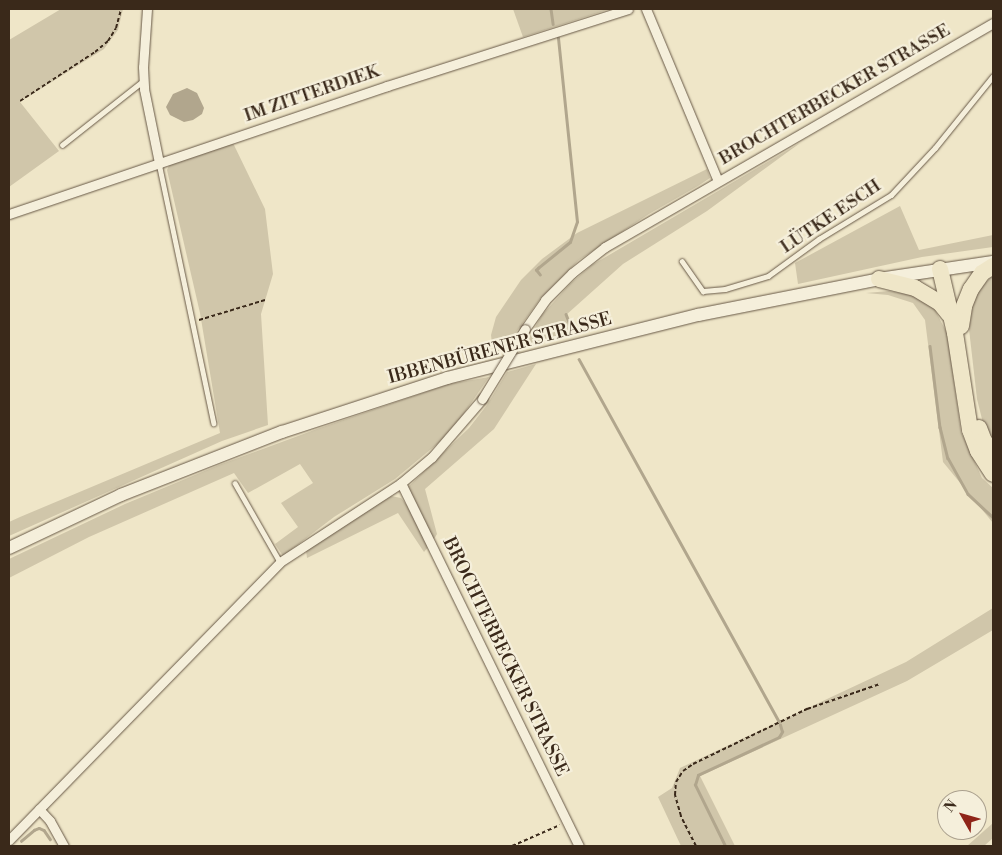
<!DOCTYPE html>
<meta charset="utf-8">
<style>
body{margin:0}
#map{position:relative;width:1002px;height:855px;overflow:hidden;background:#efe6c8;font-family:"Libre Bodoni",serif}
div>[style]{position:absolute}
.green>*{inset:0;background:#d0c6aa}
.water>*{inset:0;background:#b1a68d}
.stream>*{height:2.5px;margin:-1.25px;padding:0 1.25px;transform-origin:1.25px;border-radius:1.25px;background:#b1a68d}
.path>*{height:2px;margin-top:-1px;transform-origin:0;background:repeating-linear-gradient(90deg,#3a291a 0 4px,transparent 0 6.5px)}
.roads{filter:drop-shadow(0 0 1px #675846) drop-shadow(0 0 1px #675846)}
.service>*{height:4.5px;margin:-2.25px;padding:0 2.25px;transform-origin:2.25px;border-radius:2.25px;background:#f5efdb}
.minor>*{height:9px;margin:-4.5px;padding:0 4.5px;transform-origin:4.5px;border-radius:4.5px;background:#f5efdb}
.secondary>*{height:12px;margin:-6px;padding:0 6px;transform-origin:6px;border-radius:6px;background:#f5efdb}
.motorway>*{height:16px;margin:-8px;padding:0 8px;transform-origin:8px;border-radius:8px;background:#efe6c8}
.bridges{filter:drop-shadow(0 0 1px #675846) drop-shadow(0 0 1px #675846)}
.minor-bridge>*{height:9px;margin:-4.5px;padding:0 4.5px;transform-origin:4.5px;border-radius:4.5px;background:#f5efdb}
span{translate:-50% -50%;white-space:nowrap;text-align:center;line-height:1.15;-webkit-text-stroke:4.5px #f5efdb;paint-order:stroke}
.street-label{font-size:18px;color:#3a291a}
.frame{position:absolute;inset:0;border:10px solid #3a291a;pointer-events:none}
.north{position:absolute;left:937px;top:790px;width:50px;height:50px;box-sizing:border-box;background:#f5efdb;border:1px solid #aaa08e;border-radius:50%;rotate:308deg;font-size:14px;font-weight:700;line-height:20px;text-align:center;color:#3a291a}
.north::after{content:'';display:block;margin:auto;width:18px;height:22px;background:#8f2418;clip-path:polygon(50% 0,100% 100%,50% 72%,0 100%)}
</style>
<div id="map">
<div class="green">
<i style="clip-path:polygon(61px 9px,123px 9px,118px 30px,104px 49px,20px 102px,59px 151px,9px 187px,9px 40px)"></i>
<i style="clip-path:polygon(513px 9px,610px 9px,523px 37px)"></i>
<i style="clip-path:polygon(233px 143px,265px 209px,273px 274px,261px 314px,268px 425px,222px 441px,9px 536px,9px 522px,20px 517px,220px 433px,200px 313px,167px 170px,170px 163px)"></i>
<i style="clip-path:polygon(800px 143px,707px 211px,623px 264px,566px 315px,571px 332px,524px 347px,542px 315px,570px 284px,592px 265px)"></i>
<i style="clip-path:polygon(707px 169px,710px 178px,698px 186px,649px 214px,579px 260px,540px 299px,504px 349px,493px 353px,491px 335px,496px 317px,521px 280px,542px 259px,577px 233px)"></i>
<i style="clip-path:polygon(900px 206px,919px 250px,993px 235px,993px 247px,922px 257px,798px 284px,795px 263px)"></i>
<i style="clip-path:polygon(993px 276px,993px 442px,983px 423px,977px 399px,969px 329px,974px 298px,986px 282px)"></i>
<i style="clip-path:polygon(889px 291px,923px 297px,935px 310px,947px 333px,961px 432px,982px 478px,993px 488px,993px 523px,943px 462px,925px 320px,913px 303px,888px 295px,866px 293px)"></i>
<i style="clip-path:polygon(536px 364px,494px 429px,425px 489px,437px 534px,434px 539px,431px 538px,408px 487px,469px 428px,487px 405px,507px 372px)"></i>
<i style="clip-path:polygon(489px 377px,458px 422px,442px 440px,395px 479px,334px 517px,283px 556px,275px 544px,298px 527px,281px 503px,313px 483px,300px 464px,248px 493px,234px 473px,89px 537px,9px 578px,9px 559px,125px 504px,219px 465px,317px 429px,449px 384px)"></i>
<i style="clip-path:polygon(391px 496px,401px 498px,409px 508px,429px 546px,424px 552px,398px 513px,307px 558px,306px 550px,317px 542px)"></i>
<i style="clip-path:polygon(993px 608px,993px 630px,907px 681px,700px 776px,735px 846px,681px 846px,658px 797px,672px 788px,680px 768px,906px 662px)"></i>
<i style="clip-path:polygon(993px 823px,993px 838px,984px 846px,967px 846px)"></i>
</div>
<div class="water">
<i style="clip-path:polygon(187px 88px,197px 93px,204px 108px,202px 114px,193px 120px,184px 122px,170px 115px,166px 107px,173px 94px)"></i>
</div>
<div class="stream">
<i style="left:551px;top:9px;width:15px;rotate:82deg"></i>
<i style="left:540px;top:275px;width:6px;rotate:-129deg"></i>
<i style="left:536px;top:270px;width:3px;rotate:-45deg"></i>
<i style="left:538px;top:268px;width:41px;rotate:-39.1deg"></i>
<i style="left:570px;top:242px;width:21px;rotate:-71deg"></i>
<i style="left:577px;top:222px;width:185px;rotate:-95.9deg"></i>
<i style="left:566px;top:314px;width:17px;rotate:69deg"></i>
<i style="left:930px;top:346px;width:82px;rotate:83deg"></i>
<i style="left:940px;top:427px;width:32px;rotate:76deg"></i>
<i style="left:948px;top:458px;width:41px;rotate:60.9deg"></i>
<i style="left:968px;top:494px;width:34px;rotate:43deg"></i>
<i style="left:579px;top:359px;width:414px;rotate:61.1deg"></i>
<i style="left:21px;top:841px;width:17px;rotate:-40deg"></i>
<i style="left:34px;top:830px;width:5px;rotate:-22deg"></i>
<i style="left:39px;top:828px;width:5px;rotate:22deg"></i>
<i style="left:44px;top:830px;width:11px;rotate:56deg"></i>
<i style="left:725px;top:846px;width:68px;rotate:-116.2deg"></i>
<i style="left:695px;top:785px;width:10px;rotate:-73deg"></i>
<i style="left:698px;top:775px;width:89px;rotate:-25.1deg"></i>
<i style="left:779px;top:737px;width:6px;rotate:-59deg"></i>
<i style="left:782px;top:732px;width:7px;rotate:-106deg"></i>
</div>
<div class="path">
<i style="left:20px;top:101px;width:90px;rotate:-33.2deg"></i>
<i style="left:95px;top:52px;width:17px;rotate:-40deg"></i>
<i style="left:108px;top:41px;width:15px;rotate:-58deg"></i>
<i style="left:116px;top:28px;width:20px;rotate:-75deg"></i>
<i style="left:199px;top:320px;width:69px;rotate:-16.9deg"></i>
<i style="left:512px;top:846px;width:52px;rotate:-23.6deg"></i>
<i style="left:696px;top:846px;width:34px;rotate:-117deg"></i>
<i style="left:681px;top:816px;width:22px;rotate:-106deg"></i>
<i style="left:675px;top:795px;width:13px;rotate:-86deg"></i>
<i style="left:676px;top:782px;width:13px;rotate:-58deg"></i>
<i style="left:683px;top:771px;width:12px;rotate:-35deg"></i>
<i style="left:693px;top:764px;width:127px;rotate:-25.8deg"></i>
<i style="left:807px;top:709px;width:77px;rotate:-18.9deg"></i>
</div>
<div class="roads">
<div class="service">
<i style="left:62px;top:145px;width:103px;rotate:-38.3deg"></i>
<i style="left:159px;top:163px;width:266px;rotate:78.1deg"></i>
<i style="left:682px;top:261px;width:37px;rotate:55deg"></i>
<i style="left:703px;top:291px;width:22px;rotate:-5deg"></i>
<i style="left:725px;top:289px;width:45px;rotate:-16.8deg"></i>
<i style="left:768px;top:276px;width:63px;rotate:-36deg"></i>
<i style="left:819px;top:239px;width:84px;rotate:-31.4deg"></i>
<i style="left:891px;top:195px;width:64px;rotate:-46.9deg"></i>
<i style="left:935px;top:148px;width:92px;rotate:-51.1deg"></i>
<i style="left:235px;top:483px;width:91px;rotate:60.3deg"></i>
</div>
<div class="minor">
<i style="left:147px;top:9px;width:58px;rotate:93.9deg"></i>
<i style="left:143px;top:67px;width:22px;rotate:87deg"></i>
<i style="left:144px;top:89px;width:76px;rotate:78.5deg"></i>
<i style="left:646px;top:9px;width:186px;rotate:67.3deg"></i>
<i style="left:9px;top:214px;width:399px;rotate:-18.7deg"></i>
<i style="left:387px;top:86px;width:253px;rotate:-17.7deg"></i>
<i style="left:525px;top:329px;width:35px;rotate:-55deg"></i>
<i style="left:545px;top:300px;width:38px;rotate:-45deg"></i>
<i style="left:572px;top:273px;width:42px;rotate:-38.2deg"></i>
<i style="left:605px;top:247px;width:448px;rotate:-30deg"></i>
<i style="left:401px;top:483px;width:404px;rotate:63.9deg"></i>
<i style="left:39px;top:809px;width:16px;rotate:47deg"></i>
<i style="left:50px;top:821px;width:29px;rotate:61deg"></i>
<i style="left:9px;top:840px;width:388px;rotate:-45.7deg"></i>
<i style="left:280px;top:562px;width:145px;rotate:-33.1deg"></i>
<i style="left:401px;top:483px;width:40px;rotate:-40deg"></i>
<i style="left:432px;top:457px;width:77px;rotate:-49.2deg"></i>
</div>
<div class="secondary">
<i style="left:9px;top:548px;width:124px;rotate:-25.3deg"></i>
<i style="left:121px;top:495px;width:173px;rotate:-21.4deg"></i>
<i style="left:282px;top:432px;width:174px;rotate:-18.1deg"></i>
<i style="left:447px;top:378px;width:259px;rotate:-14.1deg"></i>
<i style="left:698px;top:315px;width:185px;rotate:-11.2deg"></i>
<i style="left:879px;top:279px;width:115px;rotate:-8.5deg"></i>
</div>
<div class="motorway">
<i style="left:940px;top:269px;width:66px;rotate:76.8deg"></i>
<i style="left:955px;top:333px;width:98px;rotate:81.2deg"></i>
<i style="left:970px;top:430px;width:22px;rotate:69deg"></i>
<i style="left:978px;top:451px;width:27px;rotate:57deg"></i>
<i style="left:879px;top:279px;width:37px;rotate:14deg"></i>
<i style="left:915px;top:288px;width:29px;rotate:31deg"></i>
<i style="left:940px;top:303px;width:14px;rotate:51deg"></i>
<i style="left:961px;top:326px;width:20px;rotate:-81deg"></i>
<i style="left:964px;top:306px;width:18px;rotate:-68deg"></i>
<i style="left:971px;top:289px;width:19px;rotate:-55deg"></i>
<i style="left:982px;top:273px;width:13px;rotate:-32deg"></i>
<i style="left:979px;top:428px;width:14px;rotate:69deg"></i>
<i style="left:984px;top:441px;width:14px;rotate:51deg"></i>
</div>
</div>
<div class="bridges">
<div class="minor-bridge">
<i style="left:482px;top:399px;width:82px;rotate:-58.4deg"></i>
</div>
</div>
<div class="street-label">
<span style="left:312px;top:94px;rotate:-19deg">IM ZITTERDIEK</span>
<span style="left:835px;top:95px;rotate:-30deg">BROCHTERBECKER STRASSE</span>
<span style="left:831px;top:217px;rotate:-34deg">LÜTKE ESCH</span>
<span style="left:500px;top:349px;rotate:-15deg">IBBENBÜRENER STRASSE</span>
<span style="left:505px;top:657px;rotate:64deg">BROCHTERBECKER STRASSE</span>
</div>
<div class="frame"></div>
<div class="north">N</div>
</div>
